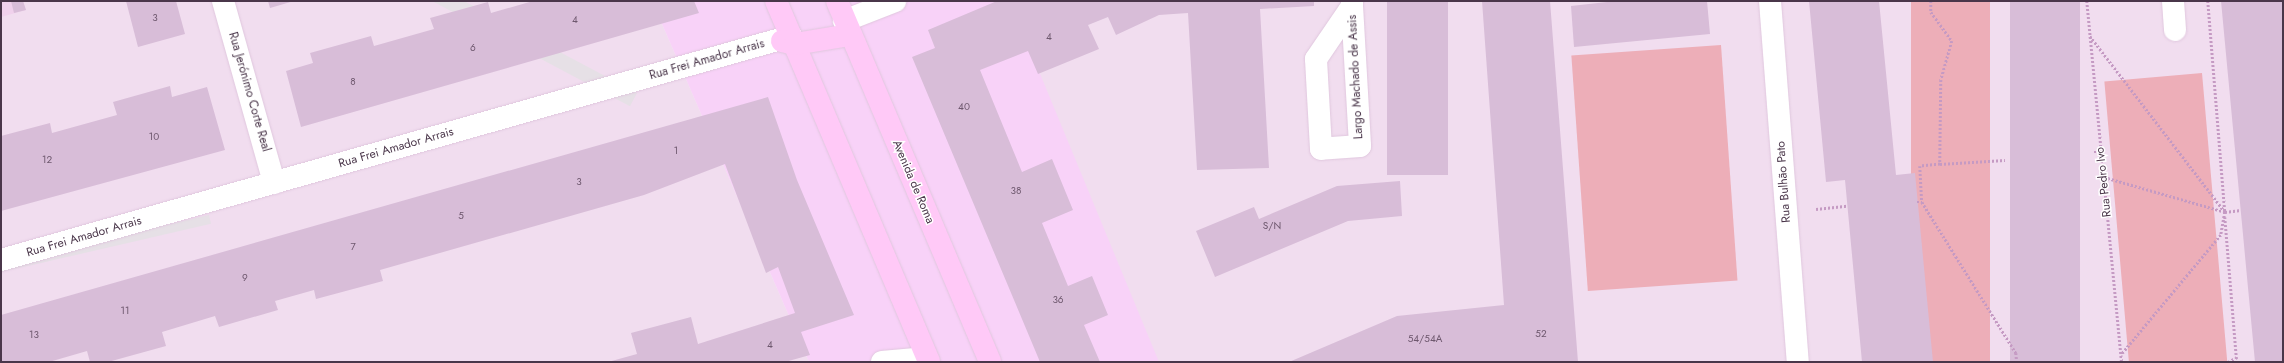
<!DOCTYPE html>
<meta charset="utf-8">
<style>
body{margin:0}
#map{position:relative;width:2284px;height:363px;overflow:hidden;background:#f5e8f4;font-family:Jost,sans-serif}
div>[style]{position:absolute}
.residential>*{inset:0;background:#f1ddef;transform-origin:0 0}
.commercial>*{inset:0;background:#f8d2f8}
.education>*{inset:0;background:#f0d1ec}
.green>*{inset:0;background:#edaeb8;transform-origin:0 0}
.parking>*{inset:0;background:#e6e0e6;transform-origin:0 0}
.building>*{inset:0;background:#d8bdd8;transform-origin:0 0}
.path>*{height:2.5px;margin-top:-1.25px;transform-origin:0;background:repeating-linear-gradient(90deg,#c59ac3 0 2px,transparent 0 4px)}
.roads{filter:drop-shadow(0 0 1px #e0c7de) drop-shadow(0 0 1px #e0c7de)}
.street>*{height:22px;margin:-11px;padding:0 11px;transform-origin:11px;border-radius:11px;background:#fff}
.secondary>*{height:22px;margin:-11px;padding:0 11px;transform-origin:11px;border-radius:11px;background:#ffc9f7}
span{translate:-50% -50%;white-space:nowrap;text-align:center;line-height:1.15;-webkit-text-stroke:3px #fff;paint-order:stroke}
.number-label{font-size:10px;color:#6e586e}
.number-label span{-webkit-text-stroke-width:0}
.street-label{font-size:12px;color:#4a364a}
.frame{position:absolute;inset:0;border:2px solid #4a364a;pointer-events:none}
</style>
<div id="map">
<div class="residential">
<i style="clip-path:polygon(1px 1px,652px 1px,809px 362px,1px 362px)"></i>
<i style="left:1010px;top:1px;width:1273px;height:391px"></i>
</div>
<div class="commercial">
<i style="clip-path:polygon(652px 1px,1010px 1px,1159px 362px,809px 362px)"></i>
</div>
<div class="education">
<i style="clip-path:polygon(1px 1px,23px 1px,26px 10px,1px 17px)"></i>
</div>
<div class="green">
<i style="left:1911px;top:1px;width:79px;height:363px"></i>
<i style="left:1721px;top:45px;width:236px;height:150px;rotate:86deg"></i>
<i style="left:2202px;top:73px;width:290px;height:98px;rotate:85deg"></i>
</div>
<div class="parking">
<i style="left:637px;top:93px;width:15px;height:390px;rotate:118deg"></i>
<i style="left:209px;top:215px;width:9px;height:216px;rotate:77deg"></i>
</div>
<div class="building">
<i style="clip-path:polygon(11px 1px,23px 1px,26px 10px,14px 13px)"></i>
<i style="clip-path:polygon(126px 1px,176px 1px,185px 34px,138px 47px)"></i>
<i style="clip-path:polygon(268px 1px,294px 1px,270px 8px)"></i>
<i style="clip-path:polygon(533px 1px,694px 1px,699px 13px,301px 127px,286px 71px,313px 63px,310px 53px,371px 36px,374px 46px,434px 29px,430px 18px,488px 2px,491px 13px)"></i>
<i style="clip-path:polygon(997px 1px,1314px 1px,1314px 6px,1260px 9px,1269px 168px,1197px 170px,1188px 13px,1159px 15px,1116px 35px,1108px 17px,1088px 25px,1099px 49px,1038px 74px,1028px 51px,980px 70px,1022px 172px,1052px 159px,1073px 210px,1042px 223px,1068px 286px,1092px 276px,1108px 315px,1084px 325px,1100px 362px,1040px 362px,912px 57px,935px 48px,928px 30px)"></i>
<i style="left:1387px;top:1px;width:61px;height:174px"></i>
<i style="clip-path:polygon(1482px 1px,1550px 1px,1578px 362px,1289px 362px,1397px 316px,1504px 305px)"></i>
<i style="clip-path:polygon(1616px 1px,1707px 1px,1710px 34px,1574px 47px,1571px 6px)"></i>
<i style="clip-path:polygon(1809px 1px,1879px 1px,1896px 175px,1915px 173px,1933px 362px,1862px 362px,1845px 180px,1826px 182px)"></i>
<i style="left:2010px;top:1px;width:70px;height:363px"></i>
<i style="clip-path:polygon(2221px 1px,2283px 1px,2283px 362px,2255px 362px)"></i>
<i style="clip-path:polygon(170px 86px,172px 97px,207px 87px,225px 150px,1px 211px,1px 136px,50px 123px,52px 133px,117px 115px,113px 102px)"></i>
<i style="clip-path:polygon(768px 97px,797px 180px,854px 315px,801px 332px,810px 355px,785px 362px,608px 362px,637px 354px,631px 333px,691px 317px,698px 344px,795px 313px,778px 267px,766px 273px,725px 164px,644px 195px,380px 270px,383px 281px,316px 299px,314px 290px,275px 301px,278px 310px,219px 327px,215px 316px,162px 332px,166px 346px,108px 362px,90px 362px,87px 351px,49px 362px,1px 362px,1px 315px)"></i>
<i style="clip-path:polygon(1400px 181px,1402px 216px,1348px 221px,1215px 277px,1196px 231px,1254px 207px,1259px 219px,1337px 186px)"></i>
</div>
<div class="path">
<i style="left:1931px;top:1px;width:11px;rotate:90deg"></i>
<i style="left:1931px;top:12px;width:36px;rotate:54deg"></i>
<i style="left:1952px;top:41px;width:41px;rotate:105.8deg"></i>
<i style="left:1941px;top:80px;width:84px;rotate:90.7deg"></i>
<i style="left:1940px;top:164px;width:20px;rotate:174deg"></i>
<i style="left:1920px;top:166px;width:36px;rotate:87deg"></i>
<i style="left:1922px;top:202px;width:178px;rotate:58.1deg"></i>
<i style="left:2016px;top:353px;width:9px;rotate:84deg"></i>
<i style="left:2087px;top:1px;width:363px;rotate:84.5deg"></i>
<i style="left:2208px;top:1px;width:212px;rotate:85.4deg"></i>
<i style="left:2090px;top:36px;width:222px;rotate:52.5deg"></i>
<i style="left:2225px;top:212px;width:23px;rotate:100deg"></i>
<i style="left:2221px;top:235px;width:156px;rotate:129.8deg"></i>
<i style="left:2094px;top:152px;width:7px"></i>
<i style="left:1940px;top:164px;width:65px;rotate:-3.5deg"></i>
<i style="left:2104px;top:177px;width:126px;rotate:16.1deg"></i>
<i style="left:2225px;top:212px;width:16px;rotate:-7deg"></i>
<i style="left:1917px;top:202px;width:5px"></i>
<i style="left:1816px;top:209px;width:31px;rotate:-6deg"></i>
<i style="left:2225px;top:217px;width:145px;rotate:85.3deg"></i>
<i style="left:2228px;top:362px;width:10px;rotate:-29deg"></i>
</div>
<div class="roads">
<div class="street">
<i style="left:223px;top:1px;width:189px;rotate:74.3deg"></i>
<i style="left:1352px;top:1px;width:5px;rotate:90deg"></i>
<i style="left:1352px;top:6px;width:140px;rotate:86.7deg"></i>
<i style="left:1360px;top:146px;width:39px;rotate:176deg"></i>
<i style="left:1321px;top:149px;width:90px;rotate:-93.2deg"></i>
<i style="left:1316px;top:59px;width:64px;rotate:-55.8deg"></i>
<i style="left:1770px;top:1px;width:362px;rotate:85.6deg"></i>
<i style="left:2173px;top:1px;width:29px;rotate:86deg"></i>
<i style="left:844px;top:21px;width:55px;rotate:-21.4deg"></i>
<i style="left:1px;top:260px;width:821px;rotate:-15.83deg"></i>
<i style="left:882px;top:362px;width:45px;rotate:-5.1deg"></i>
</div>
<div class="secondary">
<i style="left:776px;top:1px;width:392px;rotate:67deg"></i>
<i style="left:837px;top:1px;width:392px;rotate:67deg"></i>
<i style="left:782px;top:41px;width:13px;rotate:13deg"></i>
<i style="left:795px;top:44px;width:56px;rotate:-9.3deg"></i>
</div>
</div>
<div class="number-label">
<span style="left:155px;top:18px">3</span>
<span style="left:575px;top:20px">4</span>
<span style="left:1049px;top:37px">4</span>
<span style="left:473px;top:48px">6</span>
<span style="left:353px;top:82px">8</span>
<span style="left:964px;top:107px">40</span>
<span style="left:154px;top:137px">10</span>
<span style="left:676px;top:151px">1</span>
<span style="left:47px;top:160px">12</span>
<span style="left:579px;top:182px">3</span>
<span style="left:1016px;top:191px">38</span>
<span style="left:461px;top:216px">5</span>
<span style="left:1272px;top:226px">S/N</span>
<span style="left:353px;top:247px">7</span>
<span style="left:245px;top:278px">9</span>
<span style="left:1058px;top:300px">36</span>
<span style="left:125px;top:311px">11</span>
<span style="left:1541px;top:334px">52</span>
<span style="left:34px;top:335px">13</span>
<span style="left:1425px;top:339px">54/54A</span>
<span style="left:770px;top:345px">4</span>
</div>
<div class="street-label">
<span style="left:707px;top:60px;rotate:-16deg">Rua Frei Amador Arrais</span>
<span style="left:1356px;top:77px;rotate:-93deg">Largo Machado de Assis</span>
<span style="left:249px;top:92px;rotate:74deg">Rua Jerónimo Corte Real</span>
<span style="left:396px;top:148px;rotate:-16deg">Rua Frei Amador Arrais</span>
<span style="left:913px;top:182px;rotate:67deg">Avenida de Roma</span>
<span style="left:1784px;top:182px;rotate:-94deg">Rua Bulhão Pato</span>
<span style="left:2104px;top:182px;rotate:-96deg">Rua Pedro Ivo</span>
<span style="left:84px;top:237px;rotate:-16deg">Rua Frei Amador Arrais</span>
</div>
<div class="frame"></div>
</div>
